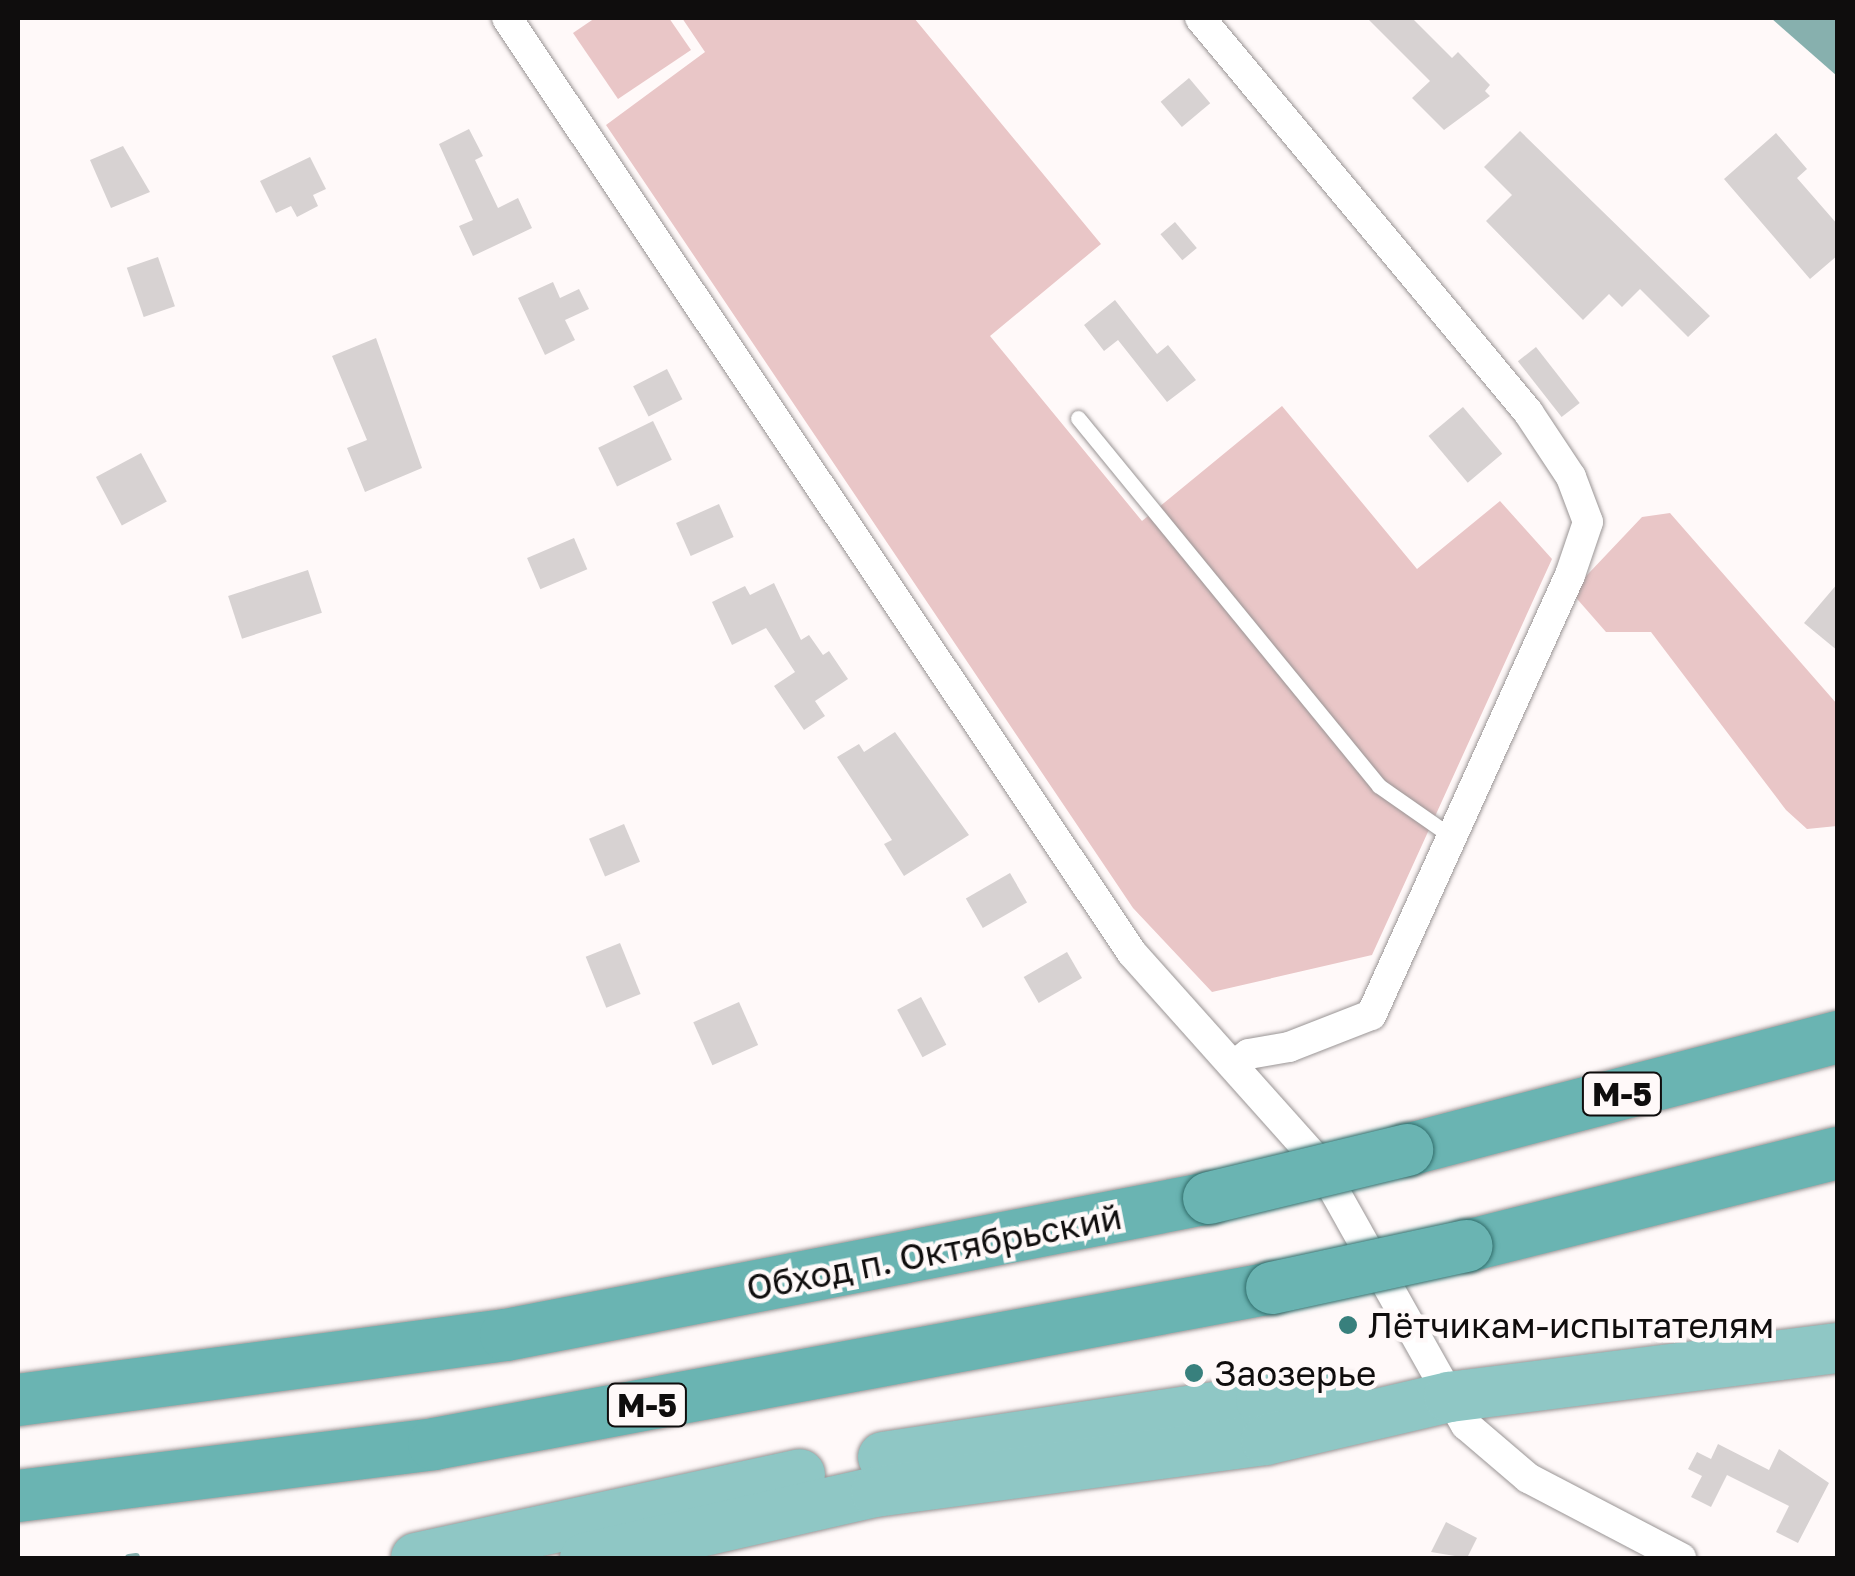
<!DOCTYPE html>
<meta charset="utf-8">
<style>
body{margin:0}
#map{position:relative;width:1855px;height:1576px;overflow:hidden;background:#fff9f9;font-family:"Golos Text",sans-serif}
div>[style]{position:absolute}
.green>*{inset:0;background:#e9c6c7}
.water>*{inset:0;background:#87b0ae}
.stream>*{height:8px;margin:-4px;padding:0 4px;transform-origin:4px;border-radius:4px;background:#87b0ae}
.building>*{inset:0;background:#d7d2d2;transform-origin:0 0}
.roads{filter:drop-shadow(0 0 2px #9a9595) drop-shadow(0 0 2px #9a9595)}
.service>*{height:15px;margin:-7.5px;padding:0 7.5px;transform-origin:7.5px;border-radius:7.5px;background:#fff}
.minor>*{height:30px;margin:-15px;padding:0 15px;transform-origin:15px;border-radius:15px;background:#fff}
.primary>*{height:50px;margin:-25px;padding:0 25px;transform-origin:25px;border-radius:25px;background:#8fc7c5}
.trunk>*{height:52px;margin:-26px;padding:0 26px;transform-origin:26px;border-radius:26px;background:#6ab4b2}
.bridges{filter:drop-shadow(0 0 2px #316d6b) drop-shadow(0 0 2px #316d6b)}
.trunk-bridge>*{height:52px;margin:-26px;padding:0 26px;transform-origin:26px;border-radius:26px;background:#6ab4b2}
.dots>*{width:28px;height:28px;translate:-50% -50%;box-sizing:border-box;border:5px solid #fff9f9;border-radius:50%}
span{translate:-50% -50%;white-space:nowrap;text-align:center;line-height:1.15;-webkit-text-stroke:9px #fff9f9;paint-order:stroke}
.shield-label span{padding:2px 8px;background:#fff9f9;border:2px solid;border-radius:8px;-webkit-text-stroke-width:0}
.shield-label{font-size:32px;color:#0f0d0d;font-weight:700}
.street-label{font-size:35px;color:#0f0d0d}
.poi-label{font-size:35px;color:#0f0d0d}
.left{translate:0 -50%;text-align:left}
.frame{position:absolute;inset:0;border:20px solid #0f0d0d;pointer-events:none}
</style>
<div id="map">
<div class="green">
<i style="clip-path:polygon(595px 18px,669px 18px,691px 50px,618px 99px,573px 33px)"></i>
<i style="clip-path:polygon(682px 18px,914px 18px,1101px 244px,990px 336px,1142px 521px,1282px 406px,1417px 569px,1500px 501px,1552px 559px,1372px 955px,1212px 992px,1133px 908px,606px 125px,705px 52px)"></i>
<i style="clip-path:polygon(1670px 513px,1837px 704px,1837px 826px,1807px 829px,1786px 810px,1651px 632px,1606px 632px,1571px 592px,1642px 517px)"></i>
</div>
<div class="water">
<i style="clip-path:polygon(1771px 18px,1837px 18px,1837px 76px)"></i>
</div>
<div class="stream">
<i style="left:129px;top:1558px;width:7px;rotate:-8deg"></i>
</div>
<div class="building">
<i style="clip-path:polygon(1367px 18px,1412px 18px,1452px 58px,1458px 52px,1490px 85px,1485px 91px,1490px 96px,1444px 130px,1412px 98px,1430px 81px)"></i>
<i style="left:1189px;top:78px;width:33px;height:37px;rotate:50deg"></i>
<i style="clip-path:polygon(469px 129px,483px 156px,475px 160px,498px 208px,518px 198px,532px 228px,473px 256px,459px 226px,473px 220px,439px 144px)"></i>
<i style="clip-path:polygon(1520px 131px,1710px 316px,1688px 337px,1640px 289px,1622px 307px,1609px 294px,1583px 320px,1486px 221px,1512px 195px,1484px 167px)"></i>
<i style="clip-path:polygon(1776px 133px,1807px 169px,1797px 178px,1838px 225px,1838px 255px,1810px 279px,1724px 179px)"></i>
<i style="clip-path:polygon(123px 146px,150px 192px,111px 208px,90px 160px)"></i>
<i style="clip-path:polygon(310px 157px,326px 189px,313px 195px,318px 206px,297px 217px,291px 206px,276px 213px,260px 181px)"></i>
<i style="left:1175px;top:222px;width:34px;height:19px;rotate:50deg"></i>
<i style="left:158px;top:257px;width:52px;height:33px;rotate:71deg"></i>
<i style="clip-path:polygon(553px 282px,560px 298px,579px 289px,589px 309px,565px 320px,575px 340px,545px 355px,518px 298px)"></i>
<i style="clip-path:polygon(1115px 300px,1157px 354px,1168px 345px,1196px 380px,1167px 402px,1118px 340px,1104px 351px,1084px 325px)"></i>
<i style="clip-path:polygon(376px 338px,422px 468px,365px 492px,347px 448px,367px 440px,332px 356px)"></i>
<i style="left:1536px;top:347px;width:71px;height:23px;rotate:52deg"></i>
<i style="left:667px;top:369px;width:34px;height:38px;rotate:63deg"></i>
<i style="left:1463px;top:407px;width:61px;height:45px;rotate:50deg"></i>
<i style="left:653px;top:421px;width:43px;height:61px;rotate:64deg"></i>
<i style="left:141px;top:453px;width:55px;height:51px;rotate:62deg"></i>
<i style="left:719px;top:504px;width:36px;height:47px;rotate:66deg"></i>
<i style="left:574px;top:538px;width:34px;height:51px;rotate:67deg"></i>
<i style="left:308px;top:570px;width:45px;height:84px;rotate:72deg"></i>
<i style="clip-path:polygon(774px 583px,801px 640px,809px 635px,823px 655px,829px 651px,848px 679px,815px 701px,825px 716px,804px 730px,774px 686px,795px 672px,766px 628px,732px 645px,712px 602px,745px 586px,750px 595px)"></i>
<i style="clip-path:polygon(1838px 583px,1838px 651px,1804px 623px)"></i>
<i style="clip-path:polygon(895px 732px,969px 835px,904px 876px,884px 844px,892px 840px,837px 757px,859px 744px,864px 752px)"></i>
<i style="left:624px;top:824px;width:41px;height:38px;rotate:67deg"></i>
<i style="left:1010px;top:873px;width:34px;height:51px;rotate:60deg"></i>
<i style="left:620px;top:943px;width:55px;height:37px;rotate:68deg"></i>
<i style="left:1067px;top:952px;width:30px;height:50px;rotate:60deg"></i>
<i style="left:921px;top:997px;width:54px;height:27px;rotate:62deg"></i>
<i style="left:739px;top:1002px;width:47px;height:50px;rotate:66deg"></i>
<i style="clip-path:polygon(1718px 1444px,1769px 1470px,1779px 1449px,1829px 1483px,1798px 1543px,1776px 1532px,1789px 1506px,1727px 1475px,1711px 1507px,1691px 1497px,1702px 1476px,1688px 1469px,1697px 1452px,1711px 1459px)"></i>
<i style="clip-path:polygon(1446px 1522px,1477px 1538px,1467px 1558px,1431px 1552px)"></i>
</div>
<div class="roads">
<div class="service">
<i style="left:1078px;top:418px;width:475px;rotate:50.7deg"></i>
<i style="left:1379px;top:786px;width:89px;rotate:34.9deg"></i>
</div>
<div class="minor">
<i style="left:507px;top:18px;width:1125px;rotate:56.24deg"></i>
<i style="left:1132px;top:953px;width:278px;rotate:48.2deg"></i>
<i style="left:1317px;top:1160px;width:304px;rotate:60.7deg"></i>
<i style="left:1466px;top:1425px;width:82px;rotate:40.5deg"></i>
<i style="left:1528px;top:1478px;width:173px;rotate:27.6deg"></i>
<i style="left:1200px;top:18px;width:513px;rotate:50.22deg"></i>
<i style="left:1528px;top:412px;width:78px;rotate:56.5deg"></i>
<i style="left:1571px;top:477px;width:48px;rotate:69.3deg"></i>
<i style="left:1588px;top:522px;width:56px;rotate:108.8deg"></i>
<i style="left:1570px;top:575px;width:483px;rotate:114.3deg"></i>
<i style="left:1371px;top:1015px;width:88px;rotate:158.7deg"></i>
<i style="left:1289px;top:1047px;width:41px;rotate:170.1deg"></i>
<i style="left:1249px;top:1054px;width:19px;rotate:144deg"></i>
</div>
<div class="primary">
<i style="left:883px;top:1457px;width:382px;rotate:-8.6deg"></i>
<i style="left:1261px;top:1400px;width:88px;rotate:-0.7deg"></i>
<i style="left:416px;top:1558px;width:393px;rotate:-12.3deg"></i>
<i style="left:585px;top:1558px;width:298px;rotate:-12.8deg"></i>
<i style="left:876px;top:1492px;width:393px;rotate:-7.6deg"></i>
<i style="left:1266px;top:1440px;width:188px;rotate:-13.2deg"></i>
<i style="left:1449px;top:1397px;width:392px;rotate:-7.2deg"></i>
</div>
<div class="trunk">
<i style="left:1407px;top:1150px;width:446px;rotate:-14.7deg"></i>
<i style="left:1467px;top:1246px;width:382px;rotate:-14.1deg"></i>
<i style="left:18px;top:1400px;width:492px;rotate:-7.6deg"></i>
<i style="left:506px;top:1335px;width:716px;rotate:-11.03deg"></i>
<i style="left:18px;top:1496px;width:419px;rotate:-7.1deg"></i>
<i style="left:434px;top:1444px;width:852px;rotate:-10.55deg"></i>
</div>
</div>
<div class="bridges">
<div class="trunk-bridge">
<i style="left:1209px;top:1198px;width:204px;rotate:-13.6deg"></i>
<i style="left:1272px;top:1288px;width:199px;rotate:-12.2deg"></i>
</div>
</div>
<div class="dots">
<i style="left:1348px;top:1325px;background:#38807d"></i>
<i style="left:1194px;top:1373px;background:#38807d"></i>
</div>
<div class="shield-label">
<span style="left:1622px;top:1094px">М-5</span>
<span style="left:647px;top:1405px">М-5</span>
</div>
<div class="street-label">
<span style="left:934px;top:1252px;rotate:-11deg">Обход п. Октябрьский</span>
</div>
<div class="poi-label">
<span class="left" style="left:1368px;top:1325px">Лётчикам-испытателям</span>
<span class="left" style="left:1214px;top:1373px">Заозерье</span>
</div>
<div class="frame"></div>
</div>
